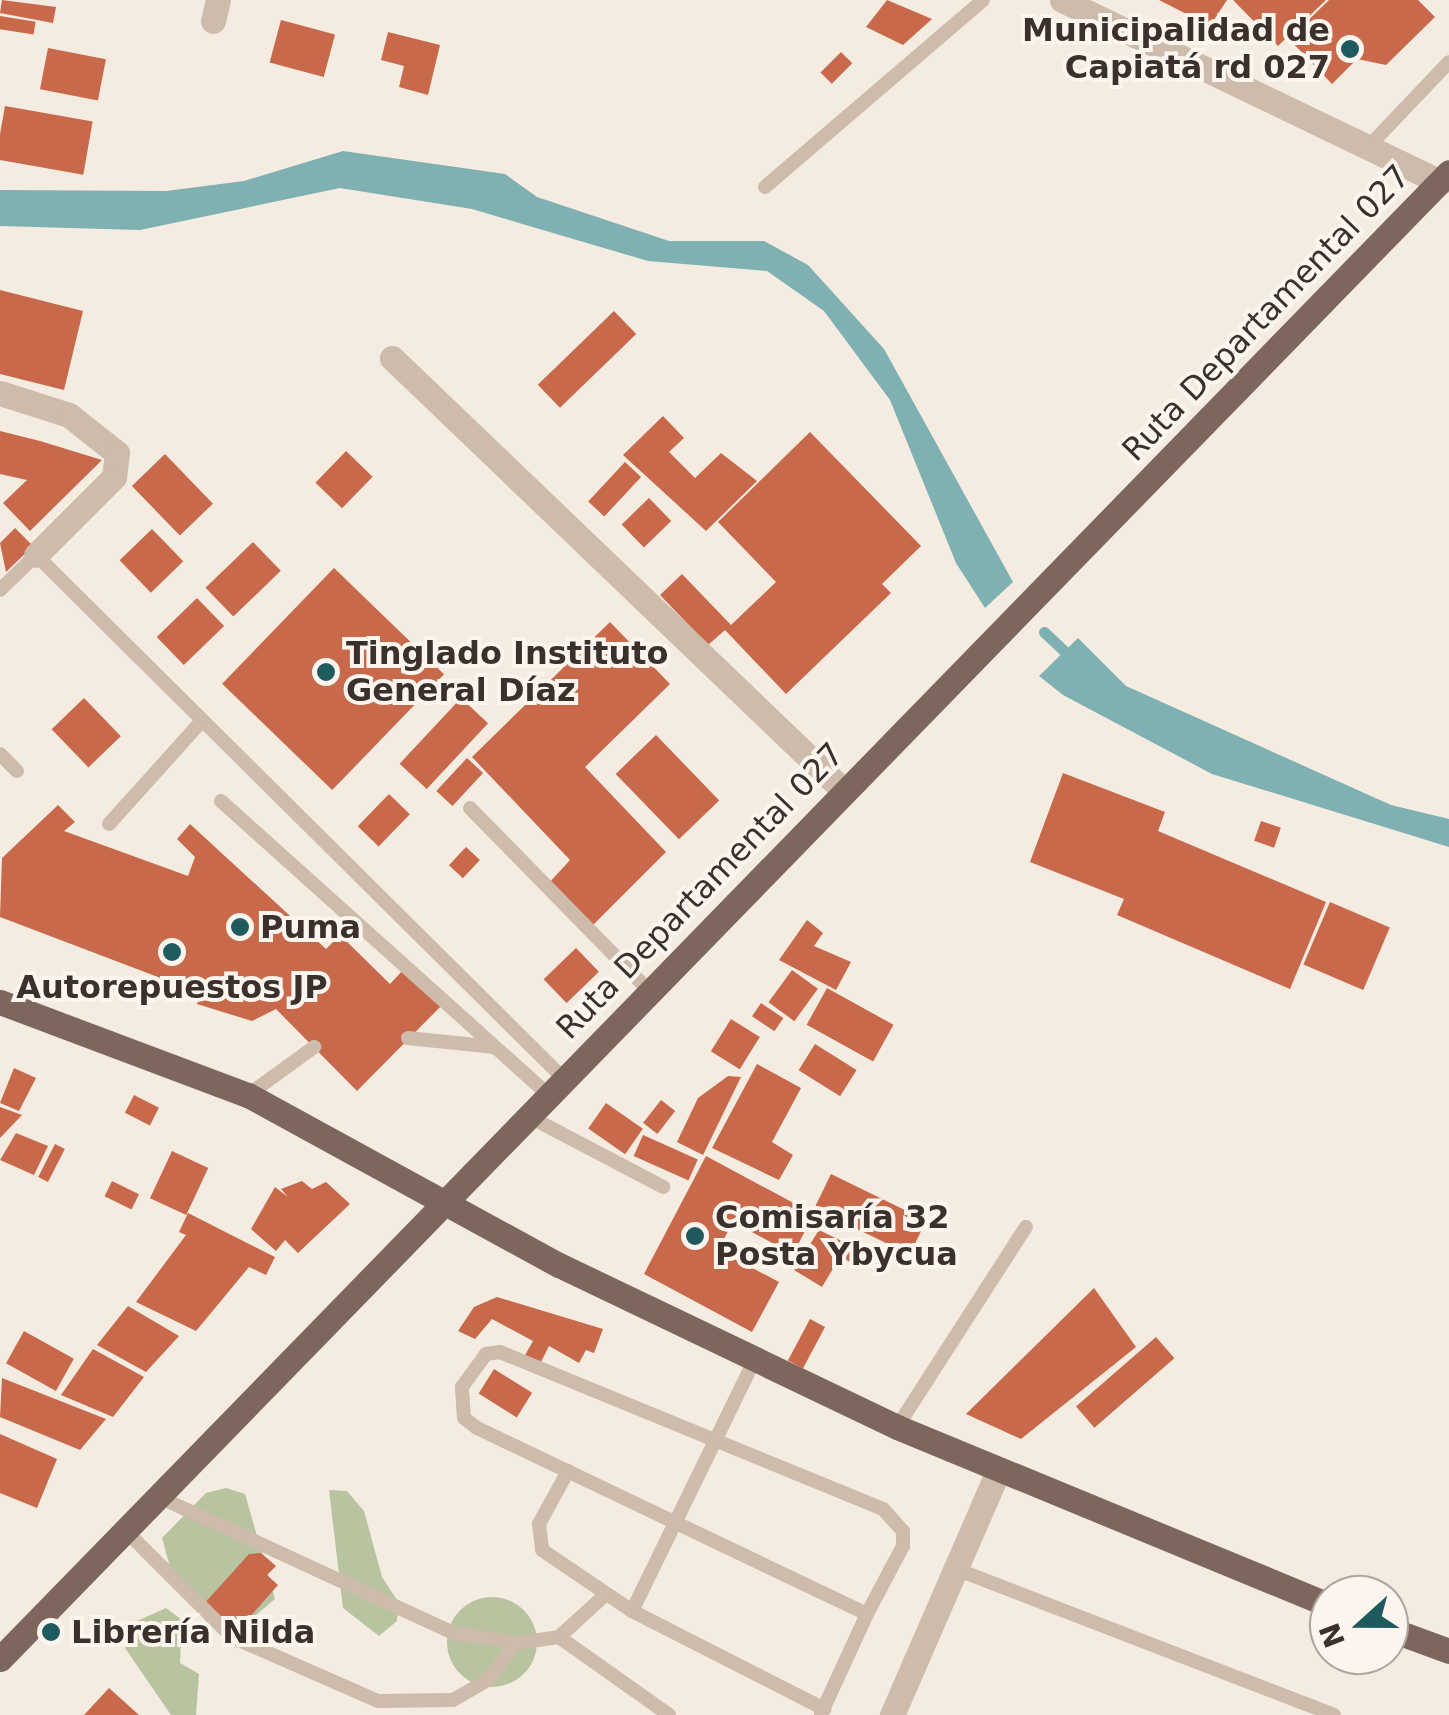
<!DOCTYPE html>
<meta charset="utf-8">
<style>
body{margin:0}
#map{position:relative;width:1449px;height:1715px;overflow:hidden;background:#f4ebe1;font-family:"DejaVu Sans",sans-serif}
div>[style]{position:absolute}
.green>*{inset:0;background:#b8c4a0}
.round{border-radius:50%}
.water>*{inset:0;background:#7fb0b2}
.stream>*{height:11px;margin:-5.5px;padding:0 5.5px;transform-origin:5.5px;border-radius:5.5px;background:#7fb0b2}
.building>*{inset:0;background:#c8694b;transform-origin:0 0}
.lane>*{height:14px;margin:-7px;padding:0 7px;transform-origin:7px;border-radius:7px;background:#cdbbac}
.street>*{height:25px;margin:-12.5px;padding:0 12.5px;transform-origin:12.5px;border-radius:12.5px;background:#cdbbac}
.primary>*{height:25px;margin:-12.5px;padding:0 12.5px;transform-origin:12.5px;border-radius:12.5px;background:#7d675c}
.dots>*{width:28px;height:28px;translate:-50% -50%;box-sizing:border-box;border:5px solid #fbf5ee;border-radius:50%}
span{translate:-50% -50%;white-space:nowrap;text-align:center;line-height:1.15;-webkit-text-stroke:8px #fbf5ee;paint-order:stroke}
.poi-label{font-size:32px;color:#3b302b;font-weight:700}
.right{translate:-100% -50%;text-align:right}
.left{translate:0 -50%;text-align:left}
.street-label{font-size:32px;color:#3b302b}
.north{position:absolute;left:1309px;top:1575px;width:100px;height:100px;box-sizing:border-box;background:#fbf5ee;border:2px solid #aea6a0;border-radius:50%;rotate:249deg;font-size:28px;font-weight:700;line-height:40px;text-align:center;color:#3b302b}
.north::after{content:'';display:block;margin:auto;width:35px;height:45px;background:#1f5a5e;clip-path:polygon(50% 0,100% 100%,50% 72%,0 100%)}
</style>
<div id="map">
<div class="green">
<i style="clip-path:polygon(226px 1488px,245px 1494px,275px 1599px,250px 1620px,191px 1599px,173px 1578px,162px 1538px,206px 1493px)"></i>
<i style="clip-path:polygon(329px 1490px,347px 1491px,364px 1511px,382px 1577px,399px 1603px,397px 1621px,379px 1636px,343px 1608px)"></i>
<i class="round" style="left:447px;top:1597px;width:90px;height:90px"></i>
<i style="clip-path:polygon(166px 1608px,182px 1620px,180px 1663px,199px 1674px,196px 1715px,171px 1715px,125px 1648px,128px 1625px)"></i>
</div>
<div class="water">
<i style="clip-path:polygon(343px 151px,505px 174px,537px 197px,669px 241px,764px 241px,808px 265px,884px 349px,1013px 582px,985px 608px,956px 563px,890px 400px,824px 311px,767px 271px,648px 261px,472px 209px,340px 188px,140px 230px,0 226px,0 190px,166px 191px,244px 181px)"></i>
<i style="clip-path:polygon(1078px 638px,1126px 686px,1391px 805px,1449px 819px,1449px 847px,1212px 774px,1063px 695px,1039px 676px)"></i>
</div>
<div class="stream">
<i style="left:1044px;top:632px;width:42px;rotate:43.1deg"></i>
</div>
<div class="building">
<i style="clip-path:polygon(2px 0,56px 7px,53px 23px,0 13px)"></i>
<i style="clip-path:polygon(887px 0,932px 19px,903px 45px,866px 27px)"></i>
<i style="clip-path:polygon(1159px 0,1227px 0,1210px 26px)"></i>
<i style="clip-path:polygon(1233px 0,1326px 0,1278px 46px)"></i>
<i style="clip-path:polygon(1329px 0,1418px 0,1435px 17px,1386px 65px,1357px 59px,1332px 84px,1289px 39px)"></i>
<i style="left:0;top:16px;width:36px;height:13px;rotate:9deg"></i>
<i style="left:281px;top:20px;width:56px;height:44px;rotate:15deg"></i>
<i style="clip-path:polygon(388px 32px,440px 45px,428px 95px,399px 87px,404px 66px,381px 60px)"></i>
<i style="left:48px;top:48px;width:59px;height:42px;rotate:11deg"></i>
<i style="left:841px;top:52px;width:16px;height:29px;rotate:45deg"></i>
<i style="left:5px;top:106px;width:89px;height:54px;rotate:10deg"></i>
<i style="clip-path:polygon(0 290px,83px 311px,64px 390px,0 374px)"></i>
<i style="left:614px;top:311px;width:32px;height:106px;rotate:46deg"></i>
<i style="clip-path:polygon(663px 416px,684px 438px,669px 452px,695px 478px,721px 453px,757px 481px,706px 531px,623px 455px)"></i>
<i style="clip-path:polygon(0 431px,40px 441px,102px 460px,30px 531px,3px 503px,27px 480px,0 474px)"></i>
<i style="clip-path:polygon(810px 432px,921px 546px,882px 584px,891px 593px,786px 694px,725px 630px,708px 645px,660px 595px,682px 574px,731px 625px,776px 582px,718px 522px)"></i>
<i style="left:346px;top:451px;width:37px;height:44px;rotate:44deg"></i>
<i style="left:165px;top:454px;width:69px;height:46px;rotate:46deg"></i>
<i style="left:625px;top:462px;width:22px;height:54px;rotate:43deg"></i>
<i style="left:649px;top:498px;width:32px;height:38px;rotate:46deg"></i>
<i style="clip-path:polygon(15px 528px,33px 546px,6px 572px,0 543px)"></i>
<i style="left:152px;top:529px;width:45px;height:45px;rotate:46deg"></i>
<i style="left:253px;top:542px;width:40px;height:66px;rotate:46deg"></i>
<i style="left:334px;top:568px;width:153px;height:161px;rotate:44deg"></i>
<i style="left:197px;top:598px;width:39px;height:56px;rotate:46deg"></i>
<i style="clip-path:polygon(610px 622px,670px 684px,585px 767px,666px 852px,592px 926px,549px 883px,570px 860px,472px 757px)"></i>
<i style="left:84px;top:698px;width:53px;height:45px;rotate:46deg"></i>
<i style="left:461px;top:698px;width:37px;height:90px;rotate:43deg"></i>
<i style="left:656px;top:735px;width:91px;height:56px;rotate:46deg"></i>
<i style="left:467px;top:758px;width:22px;height:45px;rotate:43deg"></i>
<i style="clip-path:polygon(1063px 773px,1165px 812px,1158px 831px,1326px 902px,1290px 989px,1117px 915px,1124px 899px,1030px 862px)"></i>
<i style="left:389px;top:794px;width:29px;height:45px;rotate:44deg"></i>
<i style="clip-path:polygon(58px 805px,75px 822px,64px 831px,188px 876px,195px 857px,177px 839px,190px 824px,326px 949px,340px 935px,390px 984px,404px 969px,442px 1005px,357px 1091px,276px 1009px,252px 1021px,197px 1004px,200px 993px,0 917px,2px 858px)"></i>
<i style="left:1261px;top:821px;width:21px;height:21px;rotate:19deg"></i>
<i style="left:466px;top:847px;width:19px;height:25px;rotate:43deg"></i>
<i style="left:1330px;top:902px;width:65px;height:68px;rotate:23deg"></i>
<i style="clip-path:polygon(807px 920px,823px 933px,814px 946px,851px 962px,836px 990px,779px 960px)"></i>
<i style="left:576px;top:948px;width:33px;height:45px;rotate:46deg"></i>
<i style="left:792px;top:970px;width:32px;height:40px;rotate:36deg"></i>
<i style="left:827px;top:988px;width:76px;height:42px;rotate:29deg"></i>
<i style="left:761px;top:1003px;width:27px;height:16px;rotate:34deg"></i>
<i style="left:731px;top:1019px;width:34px;height:38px;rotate:32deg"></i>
<i style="left:815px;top:1044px;width:49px;height:31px;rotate:32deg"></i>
<i style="clip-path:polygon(757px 1064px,801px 1088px,772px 1142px,793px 1155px,779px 1180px,712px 1148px)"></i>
<i style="clip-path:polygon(14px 1068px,36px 1078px,19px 1111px,0 1103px)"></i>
<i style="clip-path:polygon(728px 1076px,741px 1077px,703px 1155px,677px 1142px,698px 1098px)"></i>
<i style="left:134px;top:1095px;width:28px;height:20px;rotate:27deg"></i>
<i style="left:661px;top:1100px;width:18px;height:29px;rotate:38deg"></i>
<i style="left:606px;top:1103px;width:45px;height:31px;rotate:35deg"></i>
<i style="clip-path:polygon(0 1107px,22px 1115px,0 1138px)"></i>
<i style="clip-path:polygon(16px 1133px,48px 1146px,34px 1175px,0 1160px)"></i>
<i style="left:643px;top:1135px;width:60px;height:23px;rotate:24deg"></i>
<i style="left:55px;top:1144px;width:11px;height:37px;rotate:27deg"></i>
<i style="left:172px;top:1151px;width:40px;height:52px;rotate:25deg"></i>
<i style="clip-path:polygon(706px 1156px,814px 1214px,793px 1254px,733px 1222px,718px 1250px,779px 1282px,752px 1332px,644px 1274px)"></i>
<i style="left:831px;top:1174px;width:106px;height:38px;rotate:26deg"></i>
<i style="left:112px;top:1181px;width:30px;height:17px;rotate:26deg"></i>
<i style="clip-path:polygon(302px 1181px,312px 1189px,326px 1182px,350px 1204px,298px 1253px,285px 1240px,276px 1251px,251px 1229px,275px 1187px,288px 1197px,281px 1189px)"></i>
<i style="clip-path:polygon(188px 1213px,275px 1257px,266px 1275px,249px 1267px,196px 1331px,136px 1302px,186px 1235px,179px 1232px)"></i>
<i style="clip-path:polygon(819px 1230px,862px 1251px,857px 1265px,840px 1257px,822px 1287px,794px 1270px)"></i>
<i style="clip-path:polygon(1094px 1288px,1136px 1347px,1021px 1439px,966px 1414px)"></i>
<i style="clip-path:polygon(497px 1297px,603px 1329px,594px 1353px,586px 1350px,579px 1363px,549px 1346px,540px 1364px,524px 1357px,533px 1341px,492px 1319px,475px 1339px,458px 1331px,474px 1307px)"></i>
<i style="clip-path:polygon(128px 1306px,179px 1336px,146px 1372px,97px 1345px)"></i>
<i style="left:810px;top:1319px;width:17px;height:47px;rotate:28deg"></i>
<i style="left:24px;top:1331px;width:57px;height:37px;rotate:29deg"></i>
<i style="left:1156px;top:1337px;width:28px;height:106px;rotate:49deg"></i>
<i style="clip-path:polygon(93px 1349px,144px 1377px,113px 1417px,61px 1395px)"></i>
<i style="left:494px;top:1369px;width:45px;height:29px;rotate:32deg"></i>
<i style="clip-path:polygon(2px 1378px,106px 1419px,80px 1450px,0 1417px)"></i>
<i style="clip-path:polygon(0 1434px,57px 1459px,37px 1508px,0 1493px)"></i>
<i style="clip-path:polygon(261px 1553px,276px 1566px,267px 1575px,278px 1585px,235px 1634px,203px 1605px,249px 1554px)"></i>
<i style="clip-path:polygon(109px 1688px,139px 1715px,84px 1715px)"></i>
</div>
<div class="lane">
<i style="left:1371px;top:144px;width:113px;rotate:-46.4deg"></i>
<i style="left:765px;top:187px;width:287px;rotate:-40.6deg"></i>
<i style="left:0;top:590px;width:50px;rotate:-44.2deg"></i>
<i style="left:36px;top:555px;width:742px;rotate:44.78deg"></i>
<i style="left:0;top:754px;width:24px;rotate:45deg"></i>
<i style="left:221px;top:801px;width:439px;rotate:41.9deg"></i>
<i style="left:470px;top:808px;width:255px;rotate:45.6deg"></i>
<i style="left:109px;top:824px;width:136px;rotate:-48deg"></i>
<i style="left:408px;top:1038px;width:87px;rotate:5.9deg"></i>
<i style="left:248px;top:1095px;width:82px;rotate:-36deg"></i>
<i style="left:528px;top:1116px;width:153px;rotate:27.7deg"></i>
<i style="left:500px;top:1352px;width:414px;rotate:22.3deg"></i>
<i style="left:883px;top:1509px;width:30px;rotate:48deg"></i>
<i style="left:903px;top:1531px;width:15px;rotate:90deg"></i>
<i style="left:903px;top:1546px;width:77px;rotate:117.9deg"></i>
<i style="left:867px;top:1614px;width:432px;rotate:-154.5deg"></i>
<i style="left:477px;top:1428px;width:16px;rotate:-142deg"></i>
<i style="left:464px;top:1418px;width:31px;rotate:-94deg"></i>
<i style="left:462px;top:1387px;width:41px;rotate:-54deg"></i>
<i style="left:486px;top:1354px;width:14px;rotate:-8deg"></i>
<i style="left:755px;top:1359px;width:280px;rotate:116deg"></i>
<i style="left:632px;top:1611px;width:216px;rotate:27deg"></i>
<i style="left:897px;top:1427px;width:238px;rotate:-57.2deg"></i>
<i style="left:568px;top:1471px;width:60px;rotate:118.7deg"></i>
<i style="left:539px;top:1524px;width:26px;rotate:83deg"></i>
<i style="left:542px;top:1550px;width:109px;rotate:34.1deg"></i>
<i style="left:159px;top:1497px;width:324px;rotate:24.8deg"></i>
<i style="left:453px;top:1633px;width:65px;rotate:8.9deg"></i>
<i style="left:517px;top:1643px;width:42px;rotate:-8.1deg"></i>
<i style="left:559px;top:1637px;width:61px;rotate:-42.3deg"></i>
<i style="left:125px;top:1530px;width:151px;rotate:45deg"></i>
<i style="left:232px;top:1637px;width:159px;rotate:23.7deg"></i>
<i style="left:378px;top:1701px;width:75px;rotate:-0.8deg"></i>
<i style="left:453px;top:1700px;width:39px;rotate:-30deg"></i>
<i style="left:487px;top:1680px;width:48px;rotate:-51deg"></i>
<i style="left:956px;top:1569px;width:405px;rotate:21.1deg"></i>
<i style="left:559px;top:1637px;width:135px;rotate:35.3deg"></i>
<i style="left:821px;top:1714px;width:110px;rotate:-65.3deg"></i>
</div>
<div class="street">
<i style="left:1062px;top:0;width:420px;rotate:25.7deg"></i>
<i style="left:213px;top:21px;width:22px;rotate:-77deg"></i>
<i style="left:392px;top:358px;width:626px;rotate:43.77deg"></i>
<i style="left:0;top:393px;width:72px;rotate:17.7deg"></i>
<i style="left:69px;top:415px;width:61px;rotate:38.4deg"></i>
<i style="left:117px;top:453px;width:24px;rotate:97deg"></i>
<i style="left:114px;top:477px;width:110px;rotate:135deg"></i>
<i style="left:892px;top:1715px;width:266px;rotate:-66.5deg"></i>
</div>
<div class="primary">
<i style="left:0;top:1002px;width:265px;rotate:20.6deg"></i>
<i style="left:248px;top:1095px;width:354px;rotate:28.7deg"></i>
<i style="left:559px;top:1265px;width:375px;rotate:25.6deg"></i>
<i style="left:897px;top:1427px;width:467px;rotate:22.4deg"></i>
<i style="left:1389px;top:1629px;width:64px;rotate:20.1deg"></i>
<i style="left:0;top:1659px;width:2076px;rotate:-45.74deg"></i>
</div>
<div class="dots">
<i style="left:1350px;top:49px;background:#1f5a5e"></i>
<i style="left:326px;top:672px;background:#1f5a5e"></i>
<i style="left:240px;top:927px;background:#1f5a5e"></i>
<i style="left:172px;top:952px;background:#1f5a5e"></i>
<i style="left:695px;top:1236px;background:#1f5a5e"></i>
<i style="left:51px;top:1632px;background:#1f5a5e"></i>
</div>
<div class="poi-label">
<span class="right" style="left:1330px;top:49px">Municipalidad de<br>Capiatá rd 027</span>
<span class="left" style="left:346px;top:672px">Tinglado Instituto<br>General Díaz</span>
<span class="left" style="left:260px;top:927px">Puma</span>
<span style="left:172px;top:987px">Autorepuestos JP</span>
<span class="left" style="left:715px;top:1236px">Comisaría 32<br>Posta Ybycua</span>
<span class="left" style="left:71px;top:1632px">Librería Nilda</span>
</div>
<div class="street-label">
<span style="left:1266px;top:313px;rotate:-46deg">Ruta Departamental 027</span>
<span style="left:700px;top:891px;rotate:-46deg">Ruta Departamental 027</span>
</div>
<div class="north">N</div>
</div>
